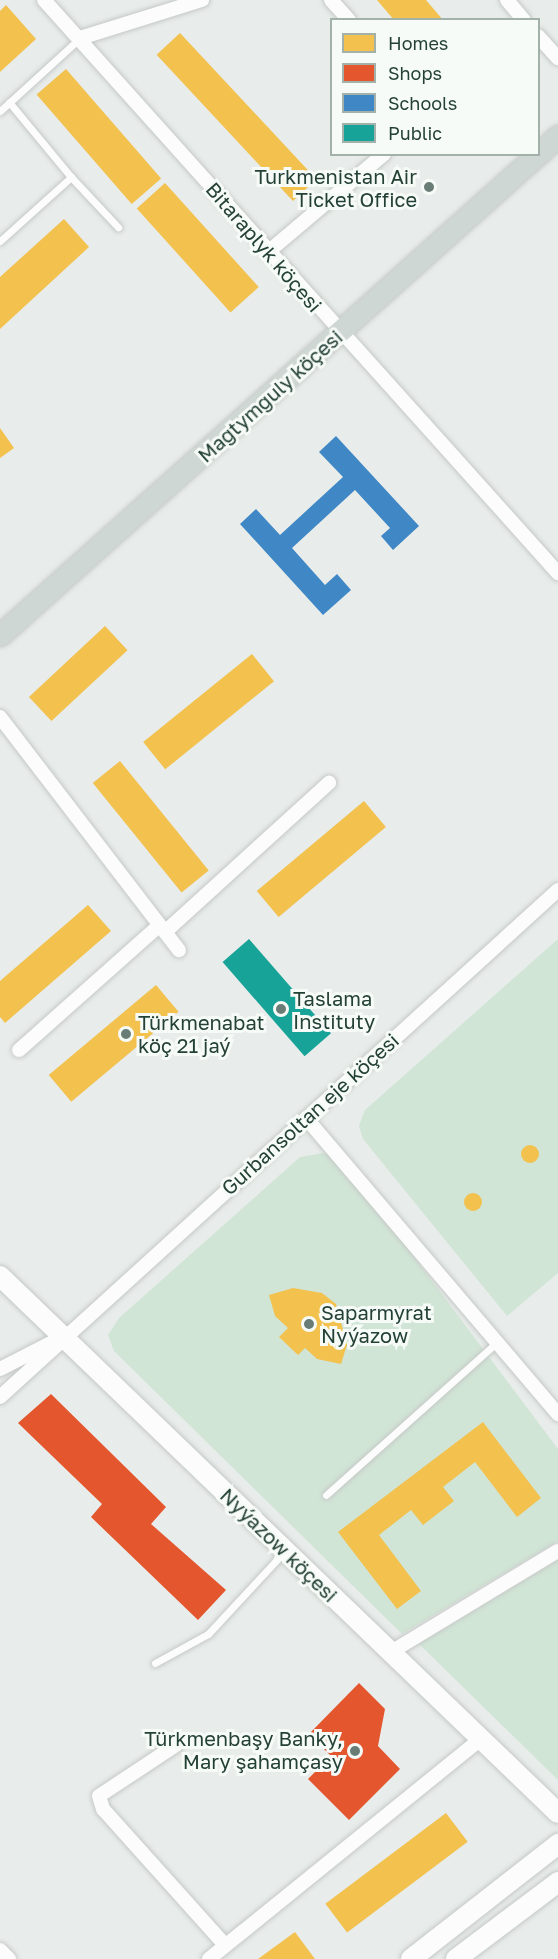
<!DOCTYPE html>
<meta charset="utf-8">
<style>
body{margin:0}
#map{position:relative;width:558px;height:1959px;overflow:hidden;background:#e8ecea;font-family:"Golos Text",sans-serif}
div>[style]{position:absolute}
.green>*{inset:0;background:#d1e5d6}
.homes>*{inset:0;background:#f2c14e;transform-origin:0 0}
.round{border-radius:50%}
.shops>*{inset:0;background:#e4572e}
.schools>*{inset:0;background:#3f88c5}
.public>*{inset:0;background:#17a398;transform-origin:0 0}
.roads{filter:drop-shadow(0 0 2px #c5c9c7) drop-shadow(0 0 2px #c5c9c7)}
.lane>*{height:7px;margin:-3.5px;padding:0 3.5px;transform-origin:3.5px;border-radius:3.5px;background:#fcfcfc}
.street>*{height:14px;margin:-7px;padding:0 7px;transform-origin:7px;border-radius:7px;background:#fcfcfc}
.secondary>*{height:20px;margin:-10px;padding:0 10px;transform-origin:10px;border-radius:10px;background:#fcfcfc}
.primary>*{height:21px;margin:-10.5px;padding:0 10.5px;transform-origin:10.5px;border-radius:10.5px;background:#cfd7d4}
.dots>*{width:16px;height:16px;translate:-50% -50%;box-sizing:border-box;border:3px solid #f7fbf8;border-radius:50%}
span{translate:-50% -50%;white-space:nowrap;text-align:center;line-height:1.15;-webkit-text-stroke:6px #f7fbf8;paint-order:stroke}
.poi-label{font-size:20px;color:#244137}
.right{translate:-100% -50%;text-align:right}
.left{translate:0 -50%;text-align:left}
.street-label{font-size:20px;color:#244137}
.legend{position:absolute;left:330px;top:18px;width:210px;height:138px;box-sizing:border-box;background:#f7fbf8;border:2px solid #a3b1ab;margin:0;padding:8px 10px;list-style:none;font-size:18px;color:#244137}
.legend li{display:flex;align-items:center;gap:12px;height:30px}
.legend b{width:30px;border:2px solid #a3b1ab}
</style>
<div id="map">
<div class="green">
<i style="clip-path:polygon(558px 939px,558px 1273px,507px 1316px,363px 1139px,359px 1126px,365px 1110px)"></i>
<i style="clip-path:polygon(323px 1153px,339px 1157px,558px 1449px,558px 1541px,402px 1634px,114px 1351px,108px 1335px,119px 1318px,300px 1157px)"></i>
<i style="clip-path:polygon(558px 1560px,558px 1780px,419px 1644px)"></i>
</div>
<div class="homes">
<i style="clip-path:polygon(377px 0,426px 0,443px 20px,394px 20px)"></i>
<i style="clip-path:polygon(6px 5px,36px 39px,0 72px,0 11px)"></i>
<i style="left:180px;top:33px;width:200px;height:32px;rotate:47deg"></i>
<i style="left:66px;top:69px;width:145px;height:39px;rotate:49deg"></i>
<i style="left:165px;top:183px;width:140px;height:38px;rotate:48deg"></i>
<i style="clip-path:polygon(64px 219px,89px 247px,0 329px,0 277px)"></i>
<i style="clip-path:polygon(0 428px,14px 448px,0 458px)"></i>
<i style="left:105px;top:626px;width:33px;height:104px;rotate:47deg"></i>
<i style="left:252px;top:654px;width:35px;height:140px;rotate:51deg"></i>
<i style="left:120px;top:761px;width:141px;height:35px;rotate:51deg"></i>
<i style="left:364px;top:801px;width:34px;height:140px;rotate:50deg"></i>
<i style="clip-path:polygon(88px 905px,111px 931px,5px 1023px,0 1017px,0 981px)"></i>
<i style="left:156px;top:985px;width:35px;height:140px;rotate:50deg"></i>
<i class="round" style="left:521px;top:1145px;width:18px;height:18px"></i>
<i class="round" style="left:464px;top:1193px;width:18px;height:18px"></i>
<i style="clip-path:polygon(293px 1288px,322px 1293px,336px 1304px,347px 1345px,341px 1364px,317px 1359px,305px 1348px,298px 1355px,279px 1337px,288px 1328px,275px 1316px,269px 1295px)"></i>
<i style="clip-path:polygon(483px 1422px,541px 1498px,517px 1517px,475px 1462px,443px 1487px,454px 1501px,423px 1525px,411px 1510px,379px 1535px,421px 1591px,397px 1609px,338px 1532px)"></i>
<i style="left:446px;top:1813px;width:36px;height:151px;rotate:53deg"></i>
<i style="clip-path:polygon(295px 1932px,315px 1959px,258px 1959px)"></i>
</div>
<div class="shops">
<i style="clip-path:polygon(51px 1394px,166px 1507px,151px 1524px,226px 1590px,198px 1620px,91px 1517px,102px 1504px,18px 1423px)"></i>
<i style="clip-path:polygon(359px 1683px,385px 1709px,378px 1746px,400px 1769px,349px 1820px,308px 1779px,331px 1756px,309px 1734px)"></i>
</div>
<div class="schools">
<i style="clip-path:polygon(336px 436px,419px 526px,393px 550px,381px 536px,390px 528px,355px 490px,292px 548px,325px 585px,337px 574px,351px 590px,323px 615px,240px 524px,256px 509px,280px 535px,343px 477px,319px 452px)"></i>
</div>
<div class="public">
<i style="left:249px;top:939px;width:125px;height:35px;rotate:49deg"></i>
</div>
<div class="roads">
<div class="lane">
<i style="left:0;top:111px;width:108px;rotate:-42.4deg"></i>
<i style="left:71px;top:177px;width:69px;rotate:46.8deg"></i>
<i style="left:0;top:241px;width:96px;rotate:-42deg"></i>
<i style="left:71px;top:177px;width:97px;rotate:-129.6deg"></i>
<i style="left:326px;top:1495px;width:231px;rotate:-41.8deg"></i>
<i style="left:155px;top:1663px;width:60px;rotate:-28.7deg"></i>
<i style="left:208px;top:1634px;width:110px;rotate:-47.2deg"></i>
</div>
<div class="street">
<i style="left:44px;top:0;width:770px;rotate:48.11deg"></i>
<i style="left:331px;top:0;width:27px;rotate:48deg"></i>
<i style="left:507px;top:0;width:26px;rotate:50deg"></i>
<i style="left:538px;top:36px;width:30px;rotate:48deg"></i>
<i style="left:80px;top:38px;width:128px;rotate:-17.3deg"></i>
<i style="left:268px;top:252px;width:152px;rotate:-40.2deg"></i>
<i style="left:0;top:717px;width:294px;rotate:52.5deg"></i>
<i style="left:165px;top:932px;width:222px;rotate:-42.3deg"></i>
<i style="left:19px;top:1050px;width:188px;rotate:-41.6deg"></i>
<i style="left:306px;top:1118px;width:389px;rotate:49.6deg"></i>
<i style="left:0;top:1369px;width:62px;rotate:-27deg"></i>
<i style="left:0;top:1397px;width:754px;rotate:-42.26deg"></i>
<i style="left:391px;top:1652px;width:195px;rotate:-31.2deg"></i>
<i style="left:176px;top:1745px;width:92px;rotate:146.5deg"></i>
<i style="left:99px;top:1796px;width:14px;rotate:73deg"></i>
<i style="left:103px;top:1809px;width:183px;rotate:48.1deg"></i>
<i style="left:0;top:1950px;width:13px;rotate:45deg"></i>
<i style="left:209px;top:1959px;width:350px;rotate:-39deg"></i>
</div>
<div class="secondary">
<i style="left:0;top:1276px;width:774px;rotate:43.9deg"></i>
<i style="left:411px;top:1959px;width:187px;rotate:-38deg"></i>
<i style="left:456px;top:1959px;width:128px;rotate:-37deg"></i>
</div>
<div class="primary">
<i style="left:538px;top:154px;width:27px;rotate:-42deg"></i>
<i style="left:0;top:635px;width:722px;rotate:-41.8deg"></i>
</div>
</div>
<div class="dots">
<i style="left:429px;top:187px;background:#697d76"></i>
<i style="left:281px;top:1009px;background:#697d76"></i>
<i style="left:126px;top:1034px;background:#697d76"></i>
<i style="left:309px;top:1324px;background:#697d76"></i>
<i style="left:355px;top:1751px;background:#697d76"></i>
</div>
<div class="poi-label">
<span class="right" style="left:417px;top:188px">Turkmenistan Air<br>Ticket Office</span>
<span class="left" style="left:293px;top:1010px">Taslama<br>Instituty</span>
<span class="left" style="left:138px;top:1034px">Türkmenabat<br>köç 21 jaý</span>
<span class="left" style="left:321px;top:1324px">Saparmyrat<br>Nyýazow</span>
<span class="right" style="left:343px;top:1750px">Türkmenbaşy Banky,<br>Mary şahamçasy</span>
</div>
<div class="street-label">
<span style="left:264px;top:247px;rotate:49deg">Bitaraplyk köçesi</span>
<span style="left:270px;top:396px;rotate:-42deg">Magtymguly köçesi</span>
<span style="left:310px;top:1114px;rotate:-42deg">Gurbansoltan eje köçesi</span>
<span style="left:279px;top:1545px;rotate:44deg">Nyýazow köçesi</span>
</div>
<ul class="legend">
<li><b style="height:16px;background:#f2c14e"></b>Homes</li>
<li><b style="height:16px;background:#e4572e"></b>Shops</li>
<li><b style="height:16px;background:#3f88c5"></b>Schools</li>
<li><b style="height:16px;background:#17a398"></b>Public</li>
</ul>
</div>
